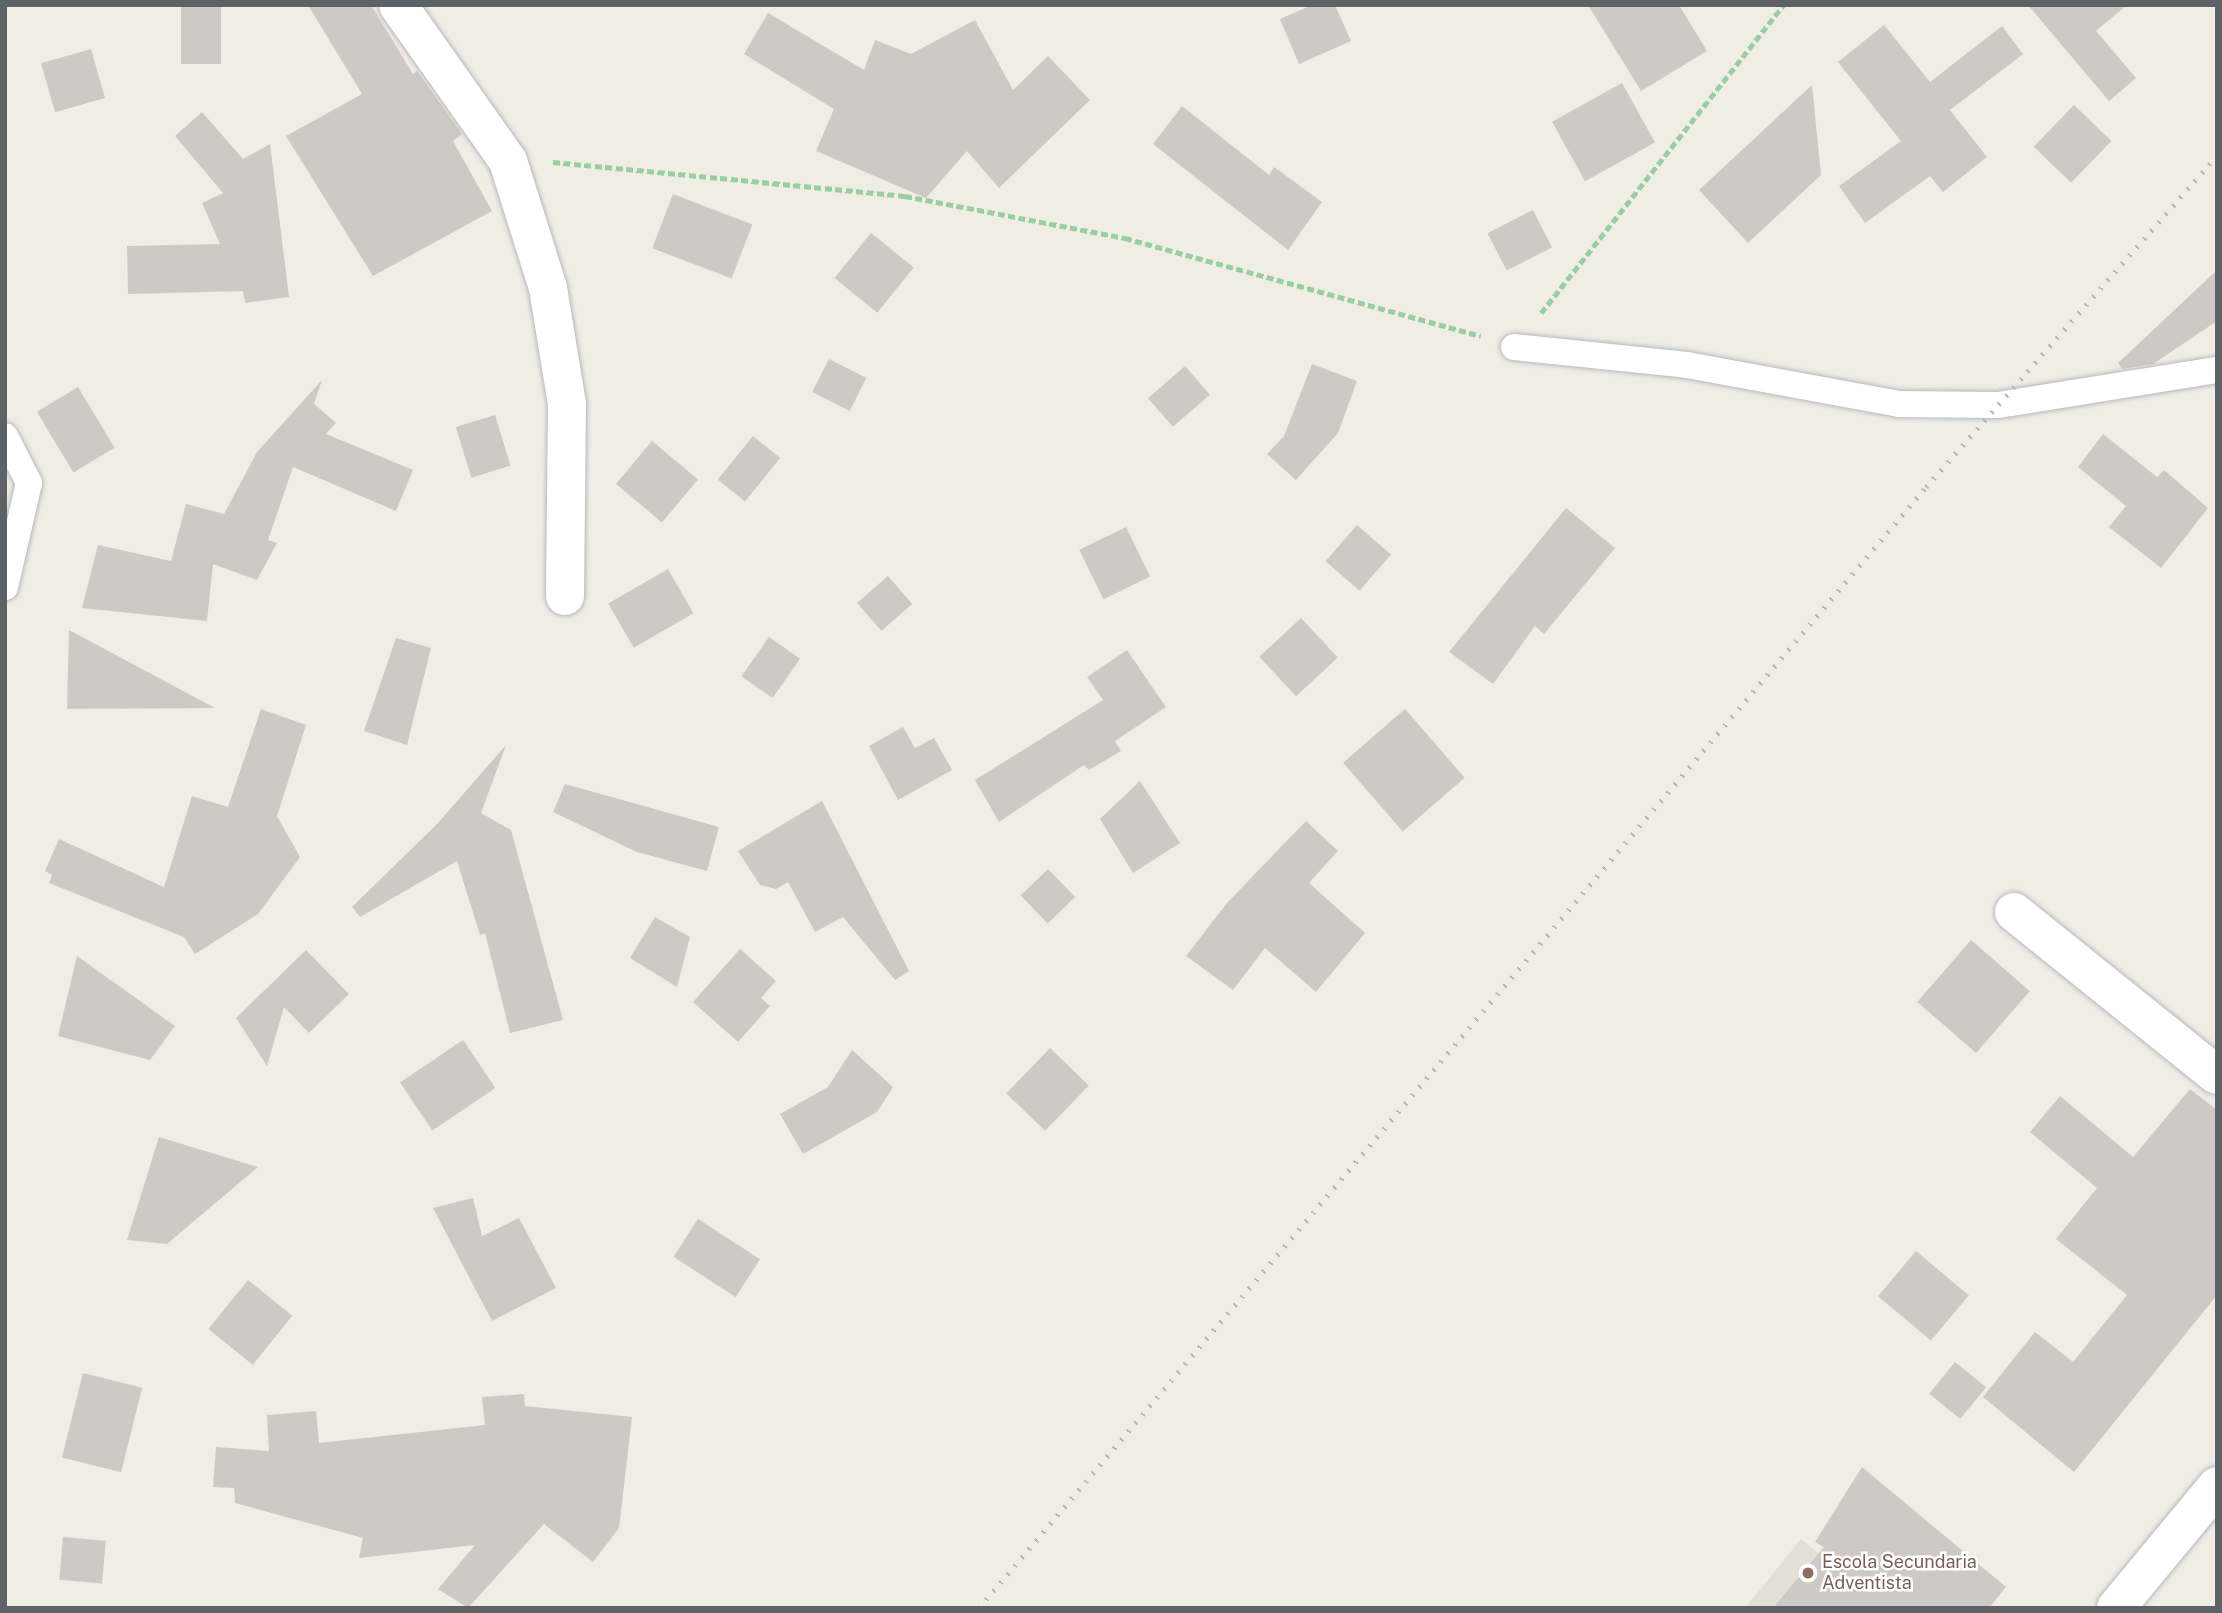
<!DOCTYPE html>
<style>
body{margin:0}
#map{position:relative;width:2222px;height:1613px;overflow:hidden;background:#f0ede5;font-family:"Public Sans",sans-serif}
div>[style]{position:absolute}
.education>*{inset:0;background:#e3ded6}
.building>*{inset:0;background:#cec9c4;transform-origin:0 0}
.path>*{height:4.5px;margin-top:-2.25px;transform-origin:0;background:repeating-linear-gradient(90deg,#99cea3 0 7px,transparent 0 10.5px)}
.roads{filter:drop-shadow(0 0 2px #b6b9bd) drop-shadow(0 0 2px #b6b9bd)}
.lane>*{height:26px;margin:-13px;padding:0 13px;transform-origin:13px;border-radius:13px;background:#fff}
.street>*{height:38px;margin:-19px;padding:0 19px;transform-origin:19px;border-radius:19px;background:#fff}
.secondary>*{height:38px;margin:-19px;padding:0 19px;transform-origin:19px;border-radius:19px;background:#fff}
.rail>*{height:5px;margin-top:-2.5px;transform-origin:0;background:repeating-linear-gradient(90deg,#b6b7b8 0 2px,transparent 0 11px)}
.dots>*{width:19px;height:19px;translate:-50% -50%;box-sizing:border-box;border:4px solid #fff;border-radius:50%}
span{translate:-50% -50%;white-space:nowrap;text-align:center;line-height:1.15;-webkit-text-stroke:5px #fff;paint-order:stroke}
.education-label{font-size:18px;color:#785e54}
.left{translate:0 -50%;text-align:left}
.frame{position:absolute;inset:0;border:7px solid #5d6267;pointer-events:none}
</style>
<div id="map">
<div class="education">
<i style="clip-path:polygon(1801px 1539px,1886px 1608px,1745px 1608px)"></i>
</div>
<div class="building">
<i style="left:181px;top:5px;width:40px;height:59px"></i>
<i style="clip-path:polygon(308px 5px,371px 5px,413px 74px,417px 71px,462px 134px,453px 141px,492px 211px,373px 276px,286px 136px,362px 94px)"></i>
<i style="clip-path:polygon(1312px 5px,1335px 5px,1351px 41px,1299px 64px,1280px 19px)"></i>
<i style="clip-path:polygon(1588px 5px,1679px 5px,1707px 51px,1641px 91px)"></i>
<i style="clip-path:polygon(2028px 5px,2127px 5px,2096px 31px,2136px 78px,2109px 101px)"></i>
<i style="clip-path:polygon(768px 13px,864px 70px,875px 40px,911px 54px,975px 20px,1013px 90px,1048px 56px,1090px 100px,999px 188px,967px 151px,926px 198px,816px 151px,834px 109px,744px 54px)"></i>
<i style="clip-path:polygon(1884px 25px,1930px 82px,2002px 26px,2023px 54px,1950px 110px,1987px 157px,1943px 192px,1930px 176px,1865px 223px,1839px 186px,1901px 141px,1838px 62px)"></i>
<i style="left:91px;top:49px;width:51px;height:52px;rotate:74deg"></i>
<i style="left:1622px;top:83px;width:68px;height:80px;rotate:61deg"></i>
<i style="clip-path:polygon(1812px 85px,1821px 175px,1748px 243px,1699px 190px)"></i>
<i style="left:2074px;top:105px;width:52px;height:58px;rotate:44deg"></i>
<i style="clip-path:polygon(1182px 106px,1269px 175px,1274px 167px,1322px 202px,1288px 250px,1153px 144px)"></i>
<i style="clip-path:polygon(202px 112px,243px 159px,270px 144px,289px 297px,245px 303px,243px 291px,128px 294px,127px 246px,220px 244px,202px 203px,223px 193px,175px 136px)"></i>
<i style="left:673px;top:194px;width:85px;height:58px;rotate:21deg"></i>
<i style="left:1533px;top:210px;width:42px;height:51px;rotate:63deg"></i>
<i style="left:871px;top:233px;width:55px;height:58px;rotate:39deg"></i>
<i style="clip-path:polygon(2217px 270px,2217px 321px,2153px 364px,2122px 369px,2118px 363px)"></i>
<i style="left:829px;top:359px;width:42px;height:37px;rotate:27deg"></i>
<i style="clip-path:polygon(1312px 364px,1357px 381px,1338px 433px,1296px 480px,1267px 454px,1284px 436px)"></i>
<i style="left:1185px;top:366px;width:38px;height:49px;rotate:49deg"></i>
<i style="clip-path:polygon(322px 380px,314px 404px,336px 423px,326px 434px,413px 470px,396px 511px,293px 467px,268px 540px,277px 543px,257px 580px,213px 564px,207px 621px,82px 608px,98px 545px,171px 561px,186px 504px,224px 514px,257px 452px)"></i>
<i style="left:78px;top:387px;width:71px;height:48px;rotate:59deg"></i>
<i style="left:495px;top:415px;width:53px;height:41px;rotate:73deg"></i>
<i style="clip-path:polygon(2103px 434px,2157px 477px,2164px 470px,2208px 508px,2161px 568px,2109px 527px,2126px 506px,2078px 467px)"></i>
<i style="left:753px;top:436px;width:35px;height:56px;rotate:39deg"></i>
<i style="left:652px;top:441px;width:60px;height:56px;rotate:40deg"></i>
<i style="clip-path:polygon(1566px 508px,1615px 548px,1544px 634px,1535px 626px,1493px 684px,1449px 652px)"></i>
<i style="left:1357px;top:525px;width:45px;height:48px;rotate:41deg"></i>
<i style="left:1126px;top:527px;width:55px;height:52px;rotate:64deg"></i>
<i style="left:668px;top:569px;width:51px;height:69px;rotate:60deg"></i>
<i style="left:888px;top:576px;width:37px;height:41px;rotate:49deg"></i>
<i style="left:1301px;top:618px;width:54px;height:57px;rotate:47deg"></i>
<i style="clip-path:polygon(69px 630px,215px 708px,67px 709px)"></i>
<i style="left:769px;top:637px;width:38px;height:48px;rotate:35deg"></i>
<i style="clip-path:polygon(396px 638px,431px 648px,407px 745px,364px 731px)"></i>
<i style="clip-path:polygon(1127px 650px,1166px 707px,1115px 741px,1121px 751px,1089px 770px,1084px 765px,999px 822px,975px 780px,1103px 700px,1087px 677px)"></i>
<i style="clip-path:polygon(261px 709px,306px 725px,277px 816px,300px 857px,258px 914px,195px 954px,184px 937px,49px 883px,52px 875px,45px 871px,59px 839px,164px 887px,192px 796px,228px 807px)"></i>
<i style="left:1405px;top:709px;width:91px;height:82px;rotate:49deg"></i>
<i style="clip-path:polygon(903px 727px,915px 748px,934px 738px,952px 770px,898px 800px,869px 746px)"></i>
<i style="clip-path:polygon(506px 745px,481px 813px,511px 830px,563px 1020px,510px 1033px,485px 933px,480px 935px,457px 861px,360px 917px,352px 907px,438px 823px)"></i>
<i style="clip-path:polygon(1140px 781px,1180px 843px,1133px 873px,1100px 819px)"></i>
<i style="clip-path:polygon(565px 784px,719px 827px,707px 871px,637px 852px,553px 812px)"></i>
<i style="clip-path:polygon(822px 801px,909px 971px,895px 980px,843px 917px,815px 932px,788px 882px,776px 889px,760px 885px,738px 851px)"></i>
<i style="clip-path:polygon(1306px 821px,1338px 851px,1309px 883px,1365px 933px,1316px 992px,1265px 948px,1233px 990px,1186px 956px,1227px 903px)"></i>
<i style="left:1048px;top:869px;width:39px;height:38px;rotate:46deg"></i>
<i style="clip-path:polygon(655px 917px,690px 937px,677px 987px,630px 958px)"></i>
<i style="left:1971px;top:940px;width:78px;height:82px;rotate:41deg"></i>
<i style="clip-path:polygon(740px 949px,776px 981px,761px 998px,770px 1006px,738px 1042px,693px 1002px)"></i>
<i style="clip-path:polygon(306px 950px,349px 994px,309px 1033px,284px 1007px,267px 1066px,236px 1018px)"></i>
<i style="clip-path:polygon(77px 956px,175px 1026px,150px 1060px,58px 1036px)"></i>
<i style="left:463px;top:1040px;width:58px;height:76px;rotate:56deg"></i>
<i style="left:1050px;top:1048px;width:54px;height:63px;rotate:44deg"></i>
<i style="clip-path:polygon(852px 1050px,893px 1087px,877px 1112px,803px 1154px,780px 1114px,828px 1087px)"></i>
<i style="clip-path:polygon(2190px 1089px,2217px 1110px,2217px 1295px,2074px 1472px,1983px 1397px,2035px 1332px,2073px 1362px,2127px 1295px,2056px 1239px,2097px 1188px,2030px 1132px,2060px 1096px,2133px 1157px)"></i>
<i style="clip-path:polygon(159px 1137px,258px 1167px,167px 1244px,127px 1240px)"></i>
<i style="clip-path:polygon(473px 1198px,482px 1236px,519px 1218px,556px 1288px,492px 1321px,433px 1208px)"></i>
<i style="left:698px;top:1219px;width:74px;height:45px;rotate:33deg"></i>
<i style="left:1916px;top:1251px;width:69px;height:59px;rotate:40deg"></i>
<i style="left:248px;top:1280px;width:57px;height:63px;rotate:39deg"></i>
<i style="left:1955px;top:1362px;width:40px;height:41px;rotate:39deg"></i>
<i style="left:83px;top:1373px;width:61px;height:87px;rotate:14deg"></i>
<i style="clip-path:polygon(524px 1394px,525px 1406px,632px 1417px,619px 1528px,593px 1562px,544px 1524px,468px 1608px,438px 1589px,475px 1545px,359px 1558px,363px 1538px,235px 1503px,234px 1488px,213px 1487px,216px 1447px,269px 1451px,267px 1415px,316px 1411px,319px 1443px,485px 1425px,482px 1397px)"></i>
<i style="clip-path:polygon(1862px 1467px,2006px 1587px,1989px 1608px,1773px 1608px,1824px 1547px,1815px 1542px)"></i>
<i style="left:63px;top:1537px;width:43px;height:43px;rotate:5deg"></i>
</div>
<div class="path">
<i style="left:553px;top:162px;width:354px;rotate:5.5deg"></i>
<i style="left:905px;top:196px;width:224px;rotate:10.8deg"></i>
<i style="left:1125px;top:238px;width:369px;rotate:15.4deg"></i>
<i style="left:1541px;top:313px;width:392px;rotate:-51.8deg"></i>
</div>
<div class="roads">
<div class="lane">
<i style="left:1514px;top:347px;width:174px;rotate:5.9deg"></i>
<i style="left:1687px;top:365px;width:216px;rotate:10.4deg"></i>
<i style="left:1899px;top:404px;width:99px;rotate:0.6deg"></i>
<i style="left:1998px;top:405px;width:222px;rotate:-9.1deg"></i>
<i style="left:5px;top:436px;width:53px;rotate:62.9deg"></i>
<i style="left:29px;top:483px;width:107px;rotate:103deg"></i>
</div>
<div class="street">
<i style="left:398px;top:5px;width:191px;rotate:54.8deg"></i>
<i style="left:508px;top:161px;width:133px;rotate:72.5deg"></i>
<i style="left:548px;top:288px;width:118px;rotate:80.7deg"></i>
<i style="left:567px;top:404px;width:192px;rotate:90.6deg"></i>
<i style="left:2014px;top:912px;width:260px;rotate:38.8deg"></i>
</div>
<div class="secondary">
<i style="left:2116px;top:1608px;width:158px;rotate:-50.4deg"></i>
</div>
</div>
<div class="rail">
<i style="left:979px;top:1608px;width:1467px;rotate:-49.81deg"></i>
<i style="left:1926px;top:487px;width:441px;rotate:-48.7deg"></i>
</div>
<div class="dots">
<i style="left:1808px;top:1573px;background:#8d6e63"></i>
</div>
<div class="education-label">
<span class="left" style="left:1822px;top:1573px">Escola Secundaria<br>Adventista</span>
</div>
<div class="frame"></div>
</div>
